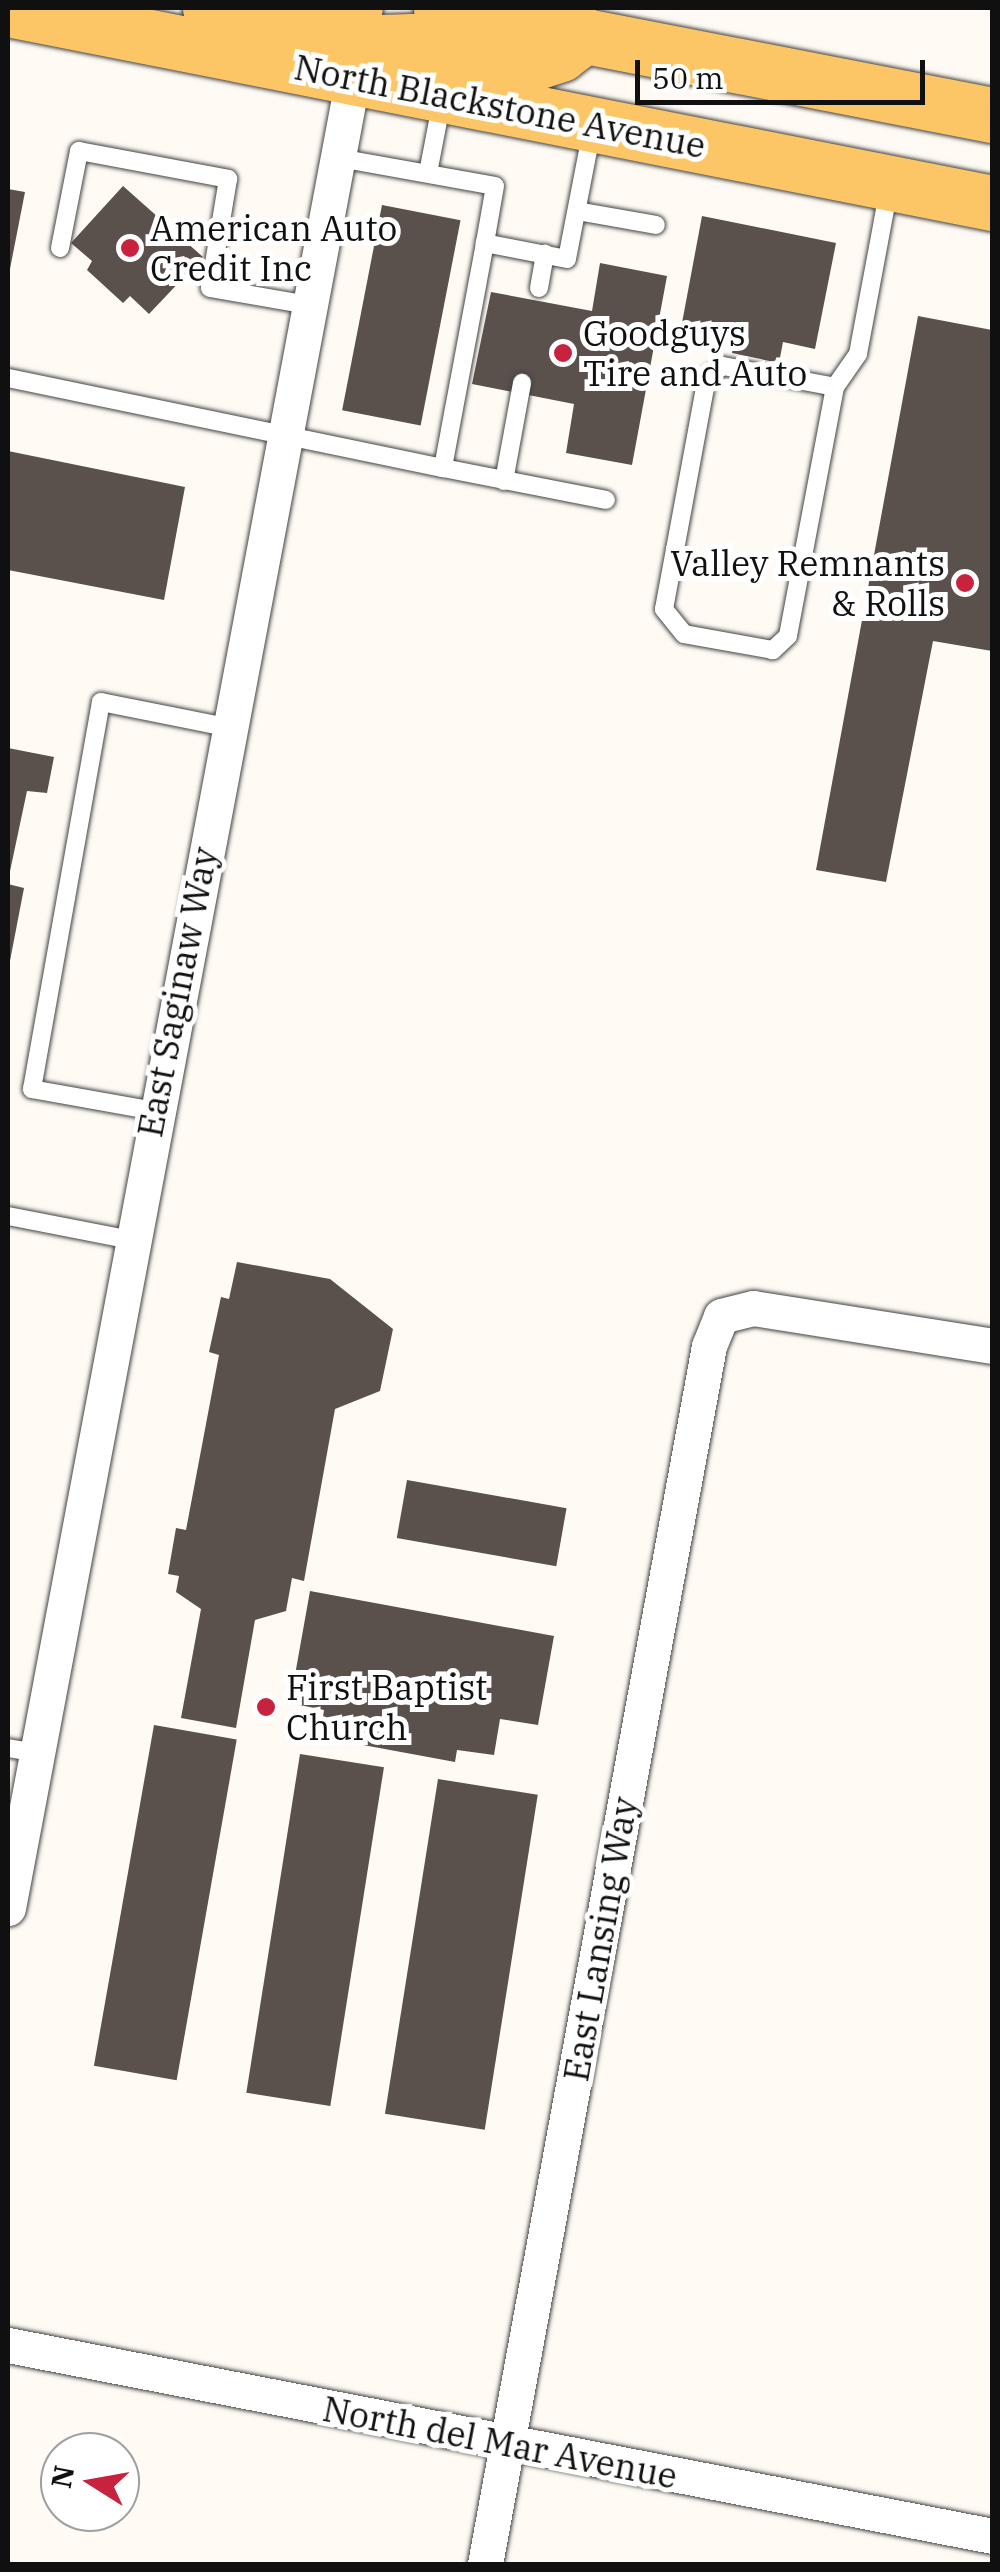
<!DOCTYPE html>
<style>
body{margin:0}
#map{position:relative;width:1000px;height:2572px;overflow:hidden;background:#fffbf4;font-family:"IBM Plex Serif",serif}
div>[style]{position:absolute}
.building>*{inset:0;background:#5a504c;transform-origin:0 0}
.roads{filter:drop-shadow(0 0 2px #434343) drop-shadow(0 0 2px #434343)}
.lane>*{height:18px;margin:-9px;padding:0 9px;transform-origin:9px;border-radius:9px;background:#fff}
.street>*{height:35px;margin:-17.5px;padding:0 17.5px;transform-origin:17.5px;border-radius:17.5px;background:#fff}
.primary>*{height:55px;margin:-27.5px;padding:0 27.5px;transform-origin:27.5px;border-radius:27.5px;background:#fcc666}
.dots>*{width:28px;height:28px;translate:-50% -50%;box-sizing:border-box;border:5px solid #fff;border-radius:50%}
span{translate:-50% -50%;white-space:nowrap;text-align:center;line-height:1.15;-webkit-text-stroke:10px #fff;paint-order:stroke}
.street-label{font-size:35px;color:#101010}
.poi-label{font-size:35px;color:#101010}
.left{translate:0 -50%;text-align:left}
.right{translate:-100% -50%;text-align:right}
.frame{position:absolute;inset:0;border:10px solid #101010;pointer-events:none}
.north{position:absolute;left:40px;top:2432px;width:100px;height:100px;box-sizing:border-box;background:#fff;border:2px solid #9f9f9f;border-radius:50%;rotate:281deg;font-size:28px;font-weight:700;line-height:40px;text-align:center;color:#101010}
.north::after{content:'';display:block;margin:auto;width:35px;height:45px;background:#c7223e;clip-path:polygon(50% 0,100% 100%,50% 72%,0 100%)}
.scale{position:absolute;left:635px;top:60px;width:290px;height:45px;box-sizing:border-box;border:5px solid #101010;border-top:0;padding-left:12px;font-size:30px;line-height:35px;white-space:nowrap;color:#101010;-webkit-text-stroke:8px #fff;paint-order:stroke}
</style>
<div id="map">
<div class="building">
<i style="clip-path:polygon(123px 186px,203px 257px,149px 314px,130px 296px,123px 303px,87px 270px,92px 261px,71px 243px)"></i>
<i style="clip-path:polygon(8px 189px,25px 192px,9px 274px,8px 274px)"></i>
<i style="left:382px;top:205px;width:80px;height:209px;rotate:11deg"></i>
<i style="clip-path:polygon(702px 216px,836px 243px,815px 349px,783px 342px,779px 363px,732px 353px,735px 335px,682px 323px)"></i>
<i style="clip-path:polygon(600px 263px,667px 276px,632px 465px,566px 453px,574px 404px,472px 384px,491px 292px,592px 311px)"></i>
<i style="clip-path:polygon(918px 316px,992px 330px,992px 651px,933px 641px,886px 882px,816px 870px)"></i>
<i style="clip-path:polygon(8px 451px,185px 487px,164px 600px,8px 570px)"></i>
<i style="clip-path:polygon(8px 748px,54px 757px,47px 793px,27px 791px,9px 876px)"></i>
<i style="clip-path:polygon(8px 884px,24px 888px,9px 966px,8px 966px)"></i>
<i style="clip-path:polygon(237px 1262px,330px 1279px,393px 1329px,380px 1391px,335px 1409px,304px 1581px,292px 1578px,286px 1611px,255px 1620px,236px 1728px,181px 1718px,201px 1609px,176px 1592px,179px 1576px,168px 1574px,176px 1528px,186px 1530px,219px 1355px,209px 1352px,221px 1297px,229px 1299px)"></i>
<i style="left:407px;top:1480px;width:162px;height:59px;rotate:10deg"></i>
<i style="clip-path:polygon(310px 1591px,554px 1636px,538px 1725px,500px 1719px,494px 1755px,457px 1750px,455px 1762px,320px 1737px,324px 1710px,290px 1703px)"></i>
<i style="left:154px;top:1725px;width:84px;height:346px;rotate:10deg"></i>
<i style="left:300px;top:1754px;width:85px;height:343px;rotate:9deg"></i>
<i style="left:438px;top:1779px;width:101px;height:339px;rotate:9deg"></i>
</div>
<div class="roads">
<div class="lane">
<i style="left:592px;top:130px;width:131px;rotate:101deg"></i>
<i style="left:567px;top:259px;width:84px;rotate:-169deg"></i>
<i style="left:485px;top:243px;width:229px;rotate:100.6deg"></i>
<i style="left:443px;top:468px;width:166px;rotate:11.1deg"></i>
<i style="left:339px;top:158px;width:158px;rotate:10.2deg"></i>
<i style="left:495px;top:186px;width:58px;rotate:100deg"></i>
<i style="left:428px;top:173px;width:74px;rotate:-79.1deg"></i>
<i style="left:577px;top:211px;width:80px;rotate:10deg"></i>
<i style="left:60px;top:248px;width:99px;rotate:-78.9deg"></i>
<i style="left:79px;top:151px;width:152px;rotate:10.6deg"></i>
<i style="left:228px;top:179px;width:110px;rotate:99.4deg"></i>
<i style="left:210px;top:288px;width:99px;rotate:9.8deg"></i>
<i style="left:539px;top:288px;width:35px;rotate:-80deg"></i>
<i style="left:8px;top:378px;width:444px;rotate:11.7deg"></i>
<i style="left:835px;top:387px;width:253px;rotate:100.7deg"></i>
<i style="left:788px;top:636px;width:21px;rotate:137deg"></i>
<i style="left:773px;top:650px;width:90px;rotate:-169.8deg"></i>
<i style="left:684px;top:634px;width:32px;rotate:-129deg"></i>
<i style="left:664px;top:609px;width:236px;rotate:-79.5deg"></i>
<i style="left:707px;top:377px;width:19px;rotate:-35deg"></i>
<i style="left:723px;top:366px;width:114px;rotate:10.6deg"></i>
<i style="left:835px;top:387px;width:40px;rotate:-55.1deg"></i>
<i style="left:858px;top:354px;width:168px;rotate:-79.4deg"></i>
<i style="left:504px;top:481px;width:100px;rotate:-79.6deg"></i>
<i style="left:155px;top:1111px;width:125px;rotate:-169.9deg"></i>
<i style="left:32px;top:1089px;width:393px;rotate:-79.9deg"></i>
<i style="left:101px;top:702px;width:127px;rotate:11.3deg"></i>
<i style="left:8px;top:1216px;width:125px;rotate:11deg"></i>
<i style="left:8px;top:1748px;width:27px;rotate:10deg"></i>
</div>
<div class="street">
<i style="left:8px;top:1908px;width:1863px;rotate:-79.33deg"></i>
<i style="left:8px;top:2345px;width:1002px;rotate:10.98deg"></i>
<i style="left:485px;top:2564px;width:1238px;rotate:-79.58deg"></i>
<i style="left:709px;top:1346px;width:32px;rotate:-68deg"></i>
<i style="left:721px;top:1316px;width:33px;rotate:-14deg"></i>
<i style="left:753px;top:1308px;width:242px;rotate:9deg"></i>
</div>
<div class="primary">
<i style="left:210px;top:8px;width:114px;rotate:8.6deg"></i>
<i style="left:323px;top:25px;width:36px;rotate:-28deg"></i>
<i style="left:441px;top:8px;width:561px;rotate:10.99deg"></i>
<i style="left:8px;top:9px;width:1003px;rotate:11.15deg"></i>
<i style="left:353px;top:77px;width:26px;rotate:-69deg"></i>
<i style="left:362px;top:53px;width:22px;rotate:-30deg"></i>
<i style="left:381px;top:42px;width:37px;rotate:-2deg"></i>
<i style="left:418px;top:41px;width:114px;rotate:11.6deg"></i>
<i style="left:530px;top:64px;width:32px;rotate:-18deg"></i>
<i style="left:560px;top:54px;width:31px;rotate:-37deg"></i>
</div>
</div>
<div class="dots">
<i style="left:130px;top:248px;background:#c7223e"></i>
<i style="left:563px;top:353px;background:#c7223e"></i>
<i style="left:965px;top:583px;background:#c7223e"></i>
<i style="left:266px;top:1707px;background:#c7223e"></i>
</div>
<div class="street-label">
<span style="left:500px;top:106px;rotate:11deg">North Blackstone Avenue</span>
<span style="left:177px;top:992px;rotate:-79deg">East Saginaw Way</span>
<span style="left:600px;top:1939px;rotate:-80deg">East Lansing Way</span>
<span style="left:500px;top:2442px;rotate:11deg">North del Mar Avenue</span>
</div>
<div class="poi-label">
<span class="left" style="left:150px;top:248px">American Auto<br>Credit Inc</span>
<span class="left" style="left:583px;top:353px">Goodguys<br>Tire and Auto</span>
<span class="right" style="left:945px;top:583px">Valley Remnants<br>&amp; Rolls</span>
<span class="left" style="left:286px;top:1707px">First Baptist<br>Church</span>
</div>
<div class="frame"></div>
<div class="north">N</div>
<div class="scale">50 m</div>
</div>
